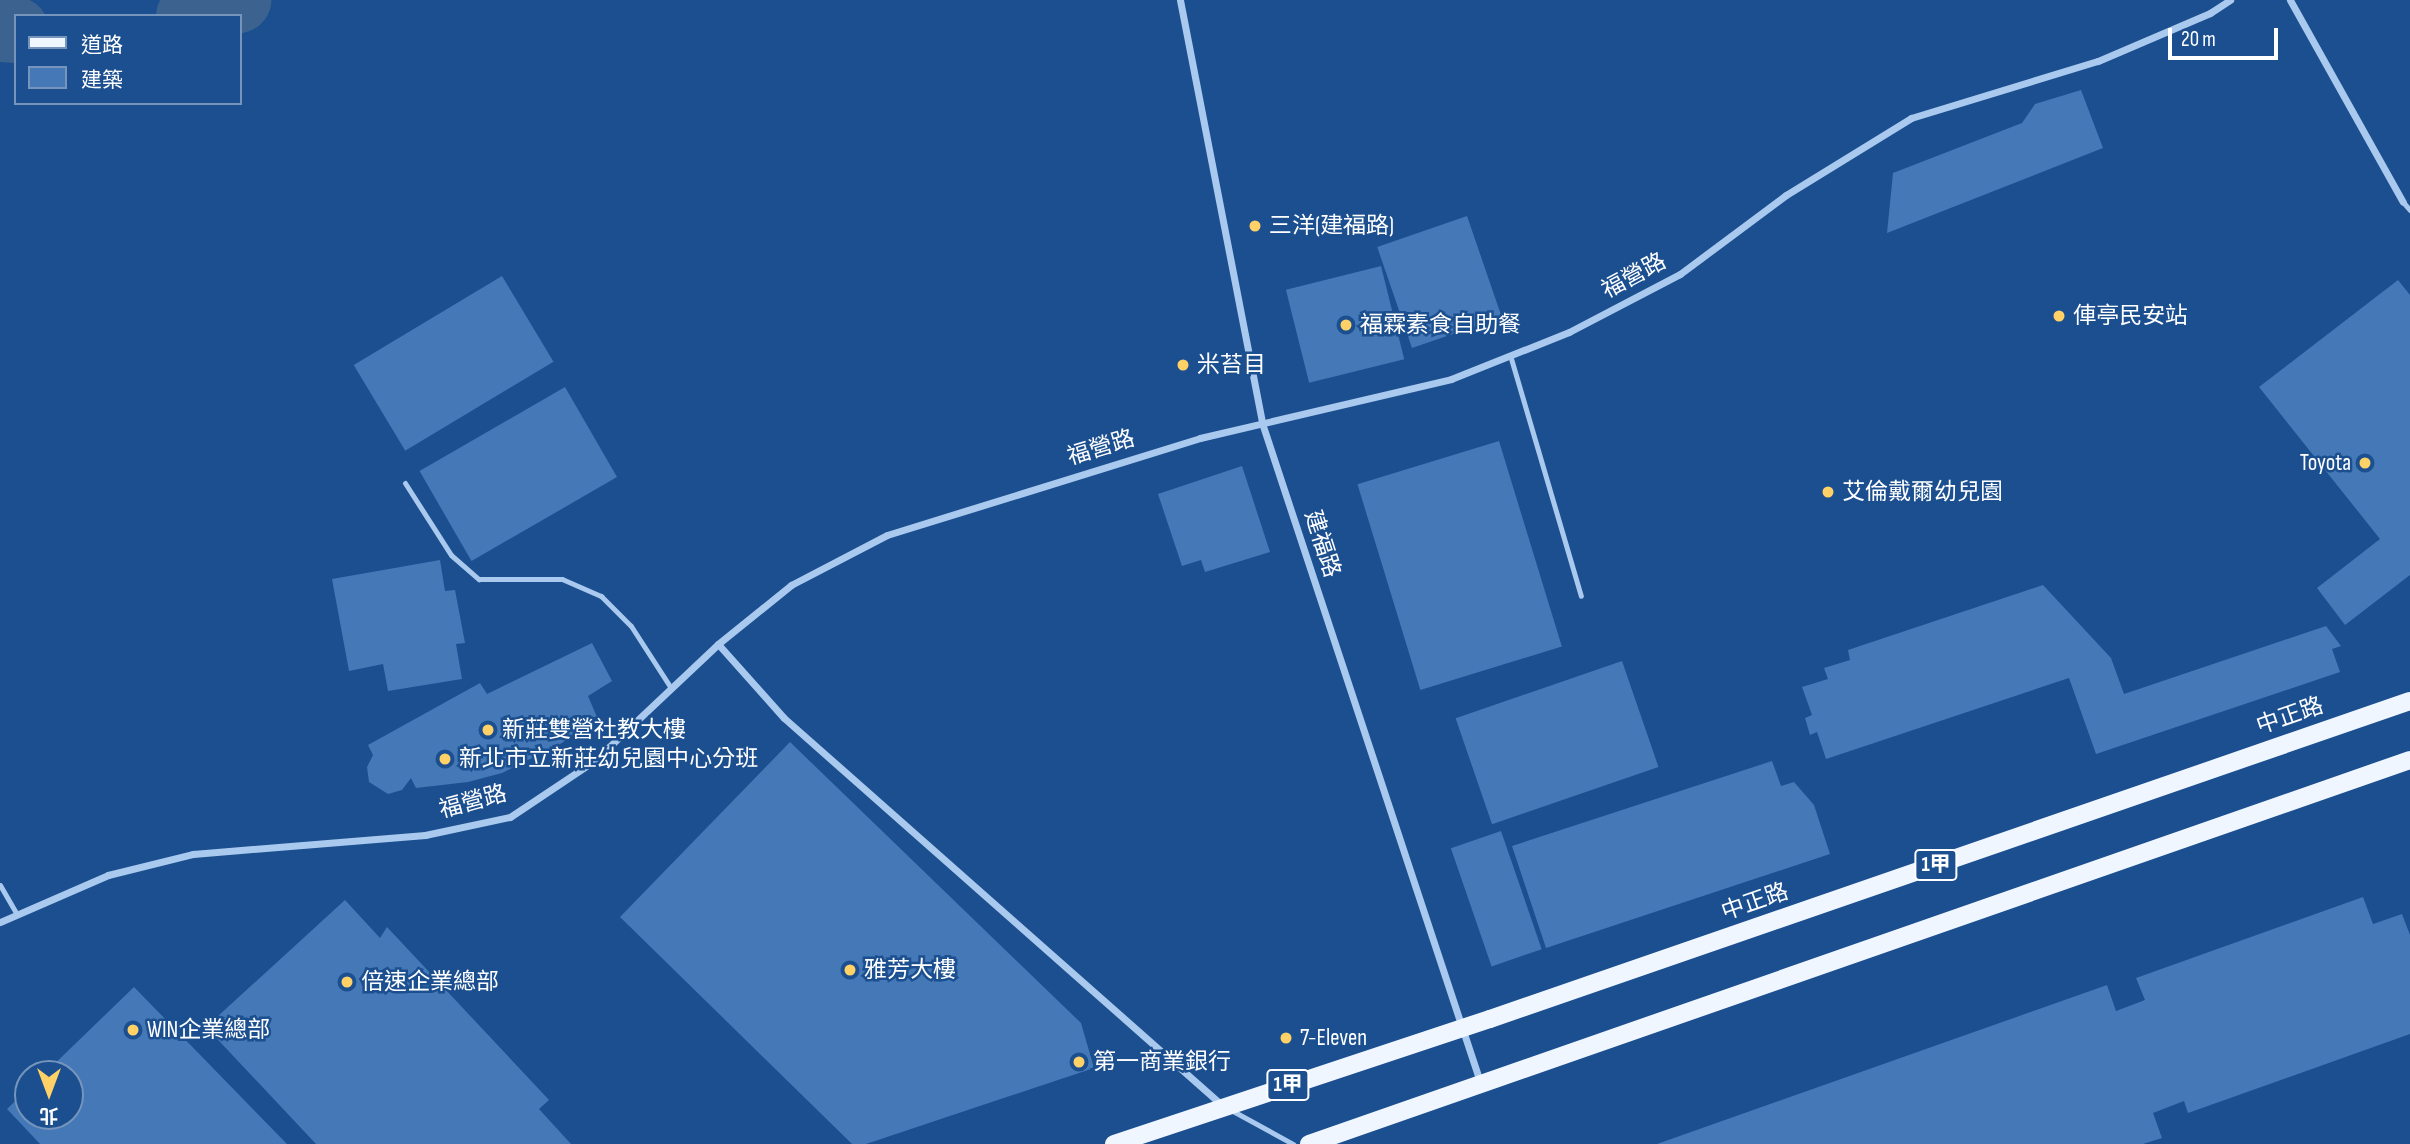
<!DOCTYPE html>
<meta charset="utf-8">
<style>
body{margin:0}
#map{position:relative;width:2410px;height:1144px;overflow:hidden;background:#1b4f8f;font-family:"Sofia Sans Condensed","Noto Sans TC",sans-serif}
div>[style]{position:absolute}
.river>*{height:66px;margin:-33px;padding:0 33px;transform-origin:33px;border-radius:33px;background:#3c6290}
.building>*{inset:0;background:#4478b7;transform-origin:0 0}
.service>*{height:5px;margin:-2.5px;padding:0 2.5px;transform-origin:2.5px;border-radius:2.5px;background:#a9c9ee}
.minor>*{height:7px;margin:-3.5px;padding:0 3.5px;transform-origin:3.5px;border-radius:3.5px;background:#a9c9ee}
.primary>*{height:18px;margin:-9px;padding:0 9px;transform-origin:9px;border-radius:9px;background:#f0f6ff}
.dots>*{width:19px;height:19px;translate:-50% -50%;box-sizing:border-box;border:4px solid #1b4f8f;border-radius:50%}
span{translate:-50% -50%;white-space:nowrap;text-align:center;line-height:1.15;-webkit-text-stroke:5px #1b4f8f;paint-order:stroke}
.shield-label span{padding:2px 5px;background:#1b4f8f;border:2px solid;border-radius:5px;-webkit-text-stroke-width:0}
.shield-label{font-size:21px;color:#fff;font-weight:700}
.poi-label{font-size:23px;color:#fff}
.left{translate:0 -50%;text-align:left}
.right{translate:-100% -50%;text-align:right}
.street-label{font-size:23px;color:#fff}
.legend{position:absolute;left:14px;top:14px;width:228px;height:91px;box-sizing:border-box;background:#1b4f8f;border:2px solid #7695bc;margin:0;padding:9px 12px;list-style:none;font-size:21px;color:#fff}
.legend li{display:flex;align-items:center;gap:14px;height:35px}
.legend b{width:35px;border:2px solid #7695bc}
.north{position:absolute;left:14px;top:1060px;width:70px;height:70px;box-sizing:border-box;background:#1b4f8f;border:2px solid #7695bc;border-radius:50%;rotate:180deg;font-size:19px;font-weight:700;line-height:28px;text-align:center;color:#fff}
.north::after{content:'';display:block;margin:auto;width:24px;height:32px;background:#ffd166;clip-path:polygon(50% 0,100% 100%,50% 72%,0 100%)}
.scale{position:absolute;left:2168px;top:28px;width:110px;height:32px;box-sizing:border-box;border:4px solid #fff;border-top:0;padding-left:9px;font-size:21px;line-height:24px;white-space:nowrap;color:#fff;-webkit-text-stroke:5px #1b4f8f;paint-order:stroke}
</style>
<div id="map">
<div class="river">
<i style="left:189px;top:16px;width:52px;rotate:-18.1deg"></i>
<i style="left:0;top:29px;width:16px;rotate:4deg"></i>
</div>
<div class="building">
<i style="clip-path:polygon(2081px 90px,2103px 148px,1887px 233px,1893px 173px,2022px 123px,2035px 104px)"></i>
<i style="left:1467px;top:216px;width:107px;height:95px;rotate:71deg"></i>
<i style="left:1381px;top:266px;width:96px;height:98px;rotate:76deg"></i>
<i style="left:502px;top:276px;width:100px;height:173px;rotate:59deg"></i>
<i style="clip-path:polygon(2398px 280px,2410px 295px,2410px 575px,2345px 625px,2317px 588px,2380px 539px,2259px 387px)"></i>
<i style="left:565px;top:387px;width:104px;height:168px;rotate:60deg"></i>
<i style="left:1499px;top:441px;width:215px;height:148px;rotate:73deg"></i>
<i style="clip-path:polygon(1242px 466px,1270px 552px,1205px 572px,1201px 560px,1182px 566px,1158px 494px)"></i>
<i style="clip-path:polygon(440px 560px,445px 591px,455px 590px,465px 643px,456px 644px,462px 679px,388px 691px,383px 664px,349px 671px,332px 579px)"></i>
<i style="clip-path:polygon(2043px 585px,2111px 658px,2124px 694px,2326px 626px,2341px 646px,2332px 649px,2340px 672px,2096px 754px,2069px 678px,1826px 759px,1817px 732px,1810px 735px,1805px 718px,1812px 715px,1802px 687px,1828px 679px,1824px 668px,1850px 660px,1848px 650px)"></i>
<i style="clip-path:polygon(592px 643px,612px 681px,588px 696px,597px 717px,562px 743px,502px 773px,468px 782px,416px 788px,411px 778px,402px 790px,388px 794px,369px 782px,367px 767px,373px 755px,368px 745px,480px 683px,487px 694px)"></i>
<i style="left:1622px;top:661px;width:112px;height:176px;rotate:71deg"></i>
<i style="clip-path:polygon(790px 742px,1081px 1023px,1094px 1068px,866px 1144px,852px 1144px,620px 917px)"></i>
<i style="clip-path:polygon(1772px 761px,1781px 786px,1794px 782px,1814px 805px,1830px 854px,1546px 948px,1512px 846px)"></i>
<i style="left:1501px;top:831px;width:125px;height:53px;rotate:71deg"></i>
<i style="clip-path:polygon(2363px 897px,2373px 924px,2402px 914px,2410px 935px,2410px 1034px,2188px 1113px,2184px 1101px,2153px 1113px,2162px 1138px,2143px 1144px,1657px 1144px,2107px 985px,2116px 1011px,2145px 1000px,2136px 978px)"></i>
<i style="clip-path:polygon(345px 900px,380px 938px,387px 927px,549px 1100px,539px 1109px,571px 1144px,316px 1144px,206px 1027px)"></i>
<i style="clip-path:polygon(134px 987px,287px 1144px,40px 1144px,7px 1109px,28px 1089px,28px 1116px,70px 1116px,70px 1074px,44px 1074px)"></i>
</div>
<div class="service">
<i style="left:2403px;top:202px;width:11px;rotate:49deg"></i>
<i style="left:1510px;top:355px;width:251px;rotate:73.6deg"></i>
<i style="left:405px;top:483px;width:85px;rotate:57.4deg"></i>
<i style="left:451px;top:555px;width:37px;rotate:41deg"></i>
<i style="left:479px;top:579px;width:83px"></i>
<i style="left:562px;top:579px;width:43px;rotate:23.6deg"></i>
<i style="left:601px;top:596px;width:42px;rotate:45deg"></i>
<i style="left:631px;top:626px;width:74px;rotate:57.2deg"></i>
<i style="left:0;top:885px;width:34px;rotate:60deg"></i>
<i style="left:1231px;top:1110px;width:71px;rotate:28.7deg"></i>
</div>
<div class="minor">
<i style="left:1180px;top:0;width:431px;rotate:79deg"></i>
<i style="left:1262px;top:423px;width:697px;rotate:71.69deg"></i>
<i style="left:2290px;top:0;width:231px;rotate:60.8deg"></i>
<i style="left:718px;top:644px;width:99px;rotate:48.3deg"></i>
<i style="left:784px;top:718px;width:586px;rotate:41.47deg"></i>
<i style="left:0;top:922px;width:118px;rotate:-23.5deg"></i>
<i style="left:108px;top:875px;width:88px;rotate:-13.9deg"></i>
<i style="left:193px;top:854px;width:233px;rotate:-4.7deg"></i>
<i style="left:425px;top:835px;width:87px;rotate:-12deg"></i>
<i style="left:510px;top:817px;width:101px;rotate:-33.7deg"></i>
<i style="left:594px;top:761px;width:170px;rotate:-43.3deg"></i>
<i style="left:718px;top:644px;width:94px;rotate:-38.9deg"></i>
<i style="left:791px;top:585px;width:108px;rotate:-27.5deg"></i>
<i style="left:887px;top:535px;width:328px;rotate:-17.2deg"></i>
<i style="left:1200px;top:438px;width:258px;rotate:-13.2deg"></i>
<i style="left:1451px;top:379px;width:127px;rotate:-21.7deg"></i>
<i style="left:1569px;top:332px;width:125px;rotate:-27.6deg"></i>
<i style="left:1680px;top:274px;width:132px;rotate:-36.7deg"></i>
<i style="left:1786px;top:195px;width:147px;rotate:-31.6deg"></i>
<i style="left:1911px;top:118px;width:195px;rotate:-17deg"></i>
<i style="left:2098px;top:61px;width:122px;rotate:-23.2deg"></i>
<i style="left:2210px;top:13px;width:24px;rotate:-33deg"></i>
</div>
<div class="primary">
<i style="left:1114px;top:1144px;width:396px;rotate:-18.4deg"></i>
<i style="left:1490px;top:1019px;width:973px;rotate:-19.07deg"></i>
<i style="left:1309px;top:1144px;width:1166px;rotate:-19.23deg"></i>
</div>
<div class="dots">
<i style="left:1255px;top:226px;background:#ffd166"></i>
<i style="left:2059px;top:316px;background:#ffd166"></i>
<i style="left:1346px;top:325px;background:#ffd166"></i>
<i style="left:1183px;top:365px;background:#ffd166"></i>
<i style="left:2365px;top:463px;background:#ffd166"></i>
<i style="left:1828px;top:492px;background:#ffd166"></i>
<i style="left:488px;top:730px;background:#ffd166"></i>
<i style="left:445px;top:759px;background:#ffd166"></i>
<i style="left:850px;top:970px;background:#ffd166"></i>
<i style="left:347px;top:982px;background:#ffd166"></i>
<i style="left:133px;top:1030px;background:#ffd166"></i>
<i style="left:1286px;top:1038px;background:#ffd166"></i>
<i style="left:1079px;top:1062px;background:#ffd166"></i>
</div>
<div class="shield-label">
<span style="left:1936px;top:865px">1甲</span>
<span style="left:1288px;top:1085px">1甲</span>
</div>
<div class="poi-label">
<span class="left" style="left:1269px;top:226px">三洋(建福路)</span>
<span class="left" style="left:2073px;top:316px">俥亭民安站</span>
<span class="left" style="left:1360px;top:325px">福霖素食自助餐</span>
<span class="left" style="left:1197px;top:365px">米苔目</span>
<span class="right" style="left:2351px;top:463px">Toyota</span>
<span class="left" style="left:1842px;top:492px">艾倫戴爾幼兒園</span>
<span class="left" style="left:502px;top:730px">新莊雙營社教大樓</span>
<span class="left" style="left:459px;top:759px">新北市立新莊幼兒園中心分班</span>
<span class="left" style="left:864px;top:970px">雅芳大樓</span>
<span class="left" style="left:361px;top:982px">倍速企業總部</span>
<span class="left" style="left:147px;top:1030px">WIN企業總部</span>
<span class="left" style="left:1300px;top:1038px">7-Eleven</span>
<span class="left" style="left:1093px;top:1062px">第一商業銀行</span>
</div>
<div class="street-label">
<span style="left:1634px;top:276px;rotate:-28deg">福營路</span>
<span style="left:1101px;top:448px;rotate:-17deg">福營路</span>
<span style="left:1322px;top:544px;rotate:72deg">建福路</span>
<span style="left:2290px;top:716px;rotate:-19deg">中正路</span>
<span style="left:473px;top:802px;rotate:-15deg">福營路</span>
<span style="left:1755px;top:902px;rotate:-19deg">中正路</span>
</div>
<ul class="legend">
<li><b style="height:9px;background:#f0f6ff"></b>道路</li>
<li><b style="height:19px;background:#4478b7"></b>建築</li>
</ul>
<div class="north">北</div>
<div class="scale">20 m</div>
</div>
